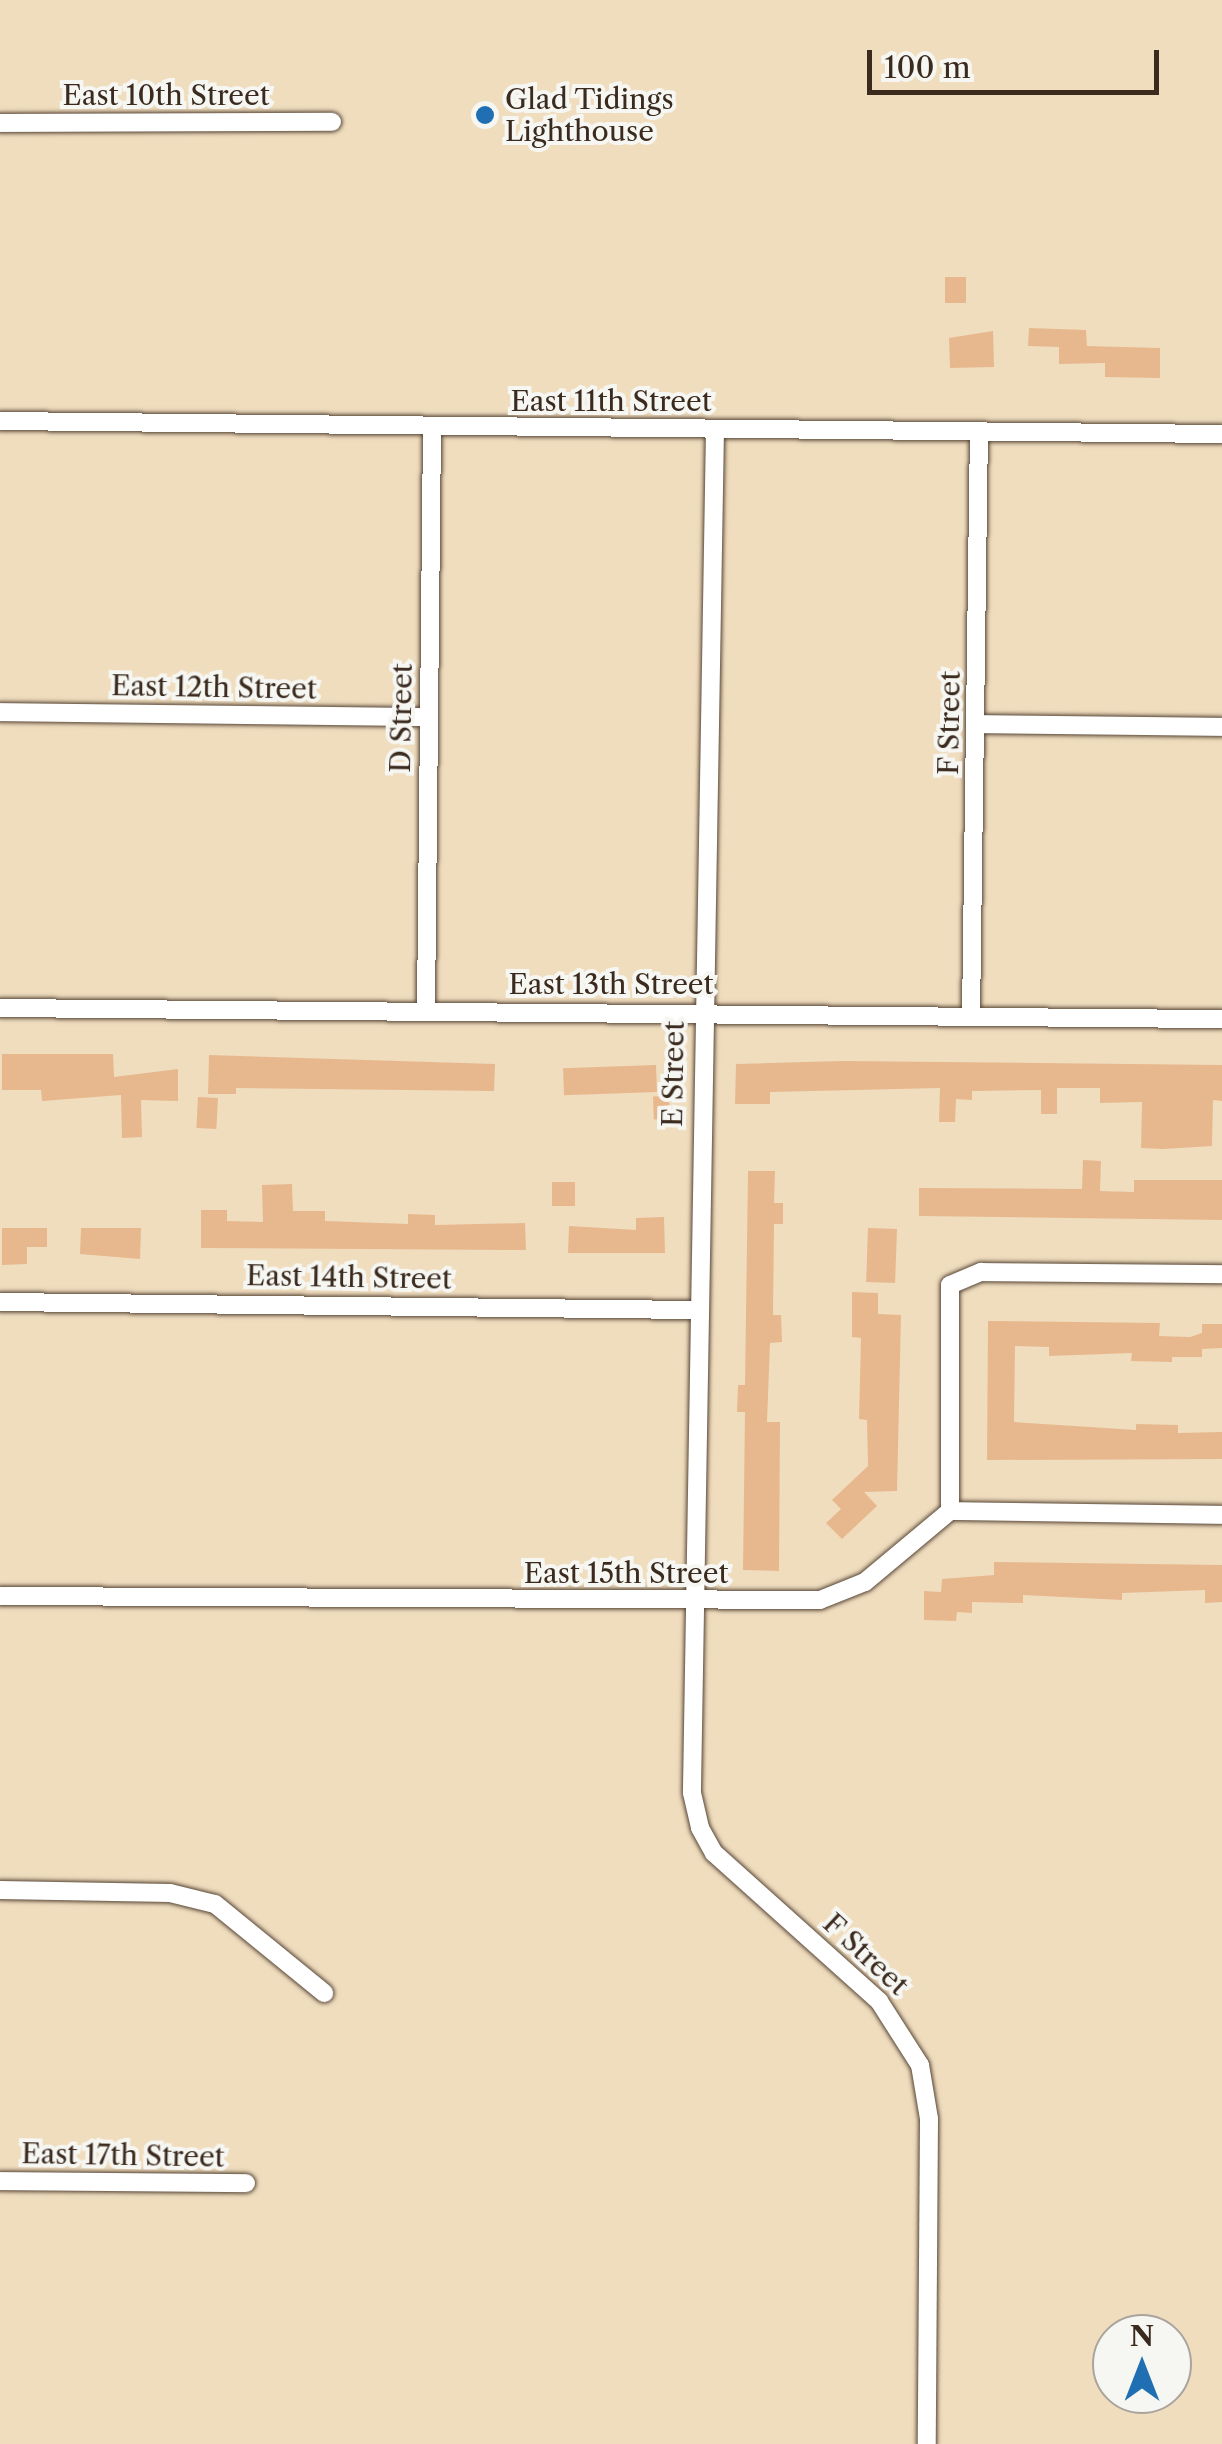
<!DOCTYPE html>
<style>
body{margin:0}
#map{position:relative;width:1222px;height:2444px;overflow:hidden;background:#f0ddbe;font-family:"Libre Caslon Text",serif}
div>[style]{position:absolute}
.building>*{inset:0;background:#e7b88e;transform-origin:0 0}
.roads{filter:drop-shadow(0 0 2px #564536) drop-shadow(0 0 2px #564536)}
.street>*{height:18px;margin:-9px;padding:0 9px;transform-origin:9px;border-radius:9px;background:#fff}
.dots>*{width:28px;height:28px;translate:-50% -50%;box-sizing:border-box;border:5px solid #f6f6f2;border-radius:50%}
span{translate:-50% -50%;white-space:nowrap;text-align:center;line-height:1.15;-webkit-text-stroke:8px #f6f6f2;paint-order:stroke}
.street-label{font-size:28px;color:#3b2a1e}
.poi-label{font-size:28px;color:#3b2a1e}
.left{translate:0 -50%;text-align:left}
.north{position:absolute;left:1092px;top:2314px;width:100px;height:100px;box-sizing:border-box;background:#f6f6f2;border:2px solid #aba49d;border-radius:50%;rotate:0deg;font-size:28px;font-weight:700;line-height:40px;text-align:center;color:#3b2a1e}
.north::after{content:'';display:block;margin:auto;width:35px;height:45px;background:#1f6fb2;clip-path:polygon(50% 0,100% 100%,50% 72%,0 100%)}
.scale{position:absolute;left:867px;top:50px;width:292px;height:45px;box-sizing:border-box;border:5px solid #3b2a1e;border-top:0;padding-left:12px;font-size:30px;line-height:35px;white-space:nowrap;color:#3b2a1e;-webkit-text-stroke:8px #f6f6f2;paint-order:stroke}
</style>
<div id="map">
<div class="building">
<i style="left:945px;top:277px;width:21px;height:26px"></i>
<i style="clip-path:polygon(1029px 328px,1086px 330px,1087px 346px,1160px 348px,1160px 378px,1105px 377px,1105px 363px,1059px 364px,1059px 347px,1028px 346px)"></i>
<i style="clip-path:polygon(993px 331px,994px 367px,950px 368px,949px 338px)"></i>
<i style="clip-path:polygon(2px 1054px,113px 1054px,114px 1077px,178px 1069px,178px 1101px,141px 1100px,142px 1137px,122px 1138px,121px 1095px,42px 1101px,41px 1090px,2px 1090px)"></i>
<i style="clip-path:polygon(209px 1055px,495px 1064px,494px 1091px,236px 1088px,236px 1094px,208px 1094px)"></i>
<i style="clip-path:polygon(842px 1061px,1222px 1065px,1222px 1101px,1213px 1100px,1212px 1146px,1163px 1149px,1141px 1148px,1142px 1102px,1100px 1103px,1100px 1088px,1057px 1088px,1057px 1114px,1041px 1114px,1041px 1090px,972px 1091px,972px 1100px,956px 1099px,955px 1122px,939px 1122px,940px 1088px,770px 1092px,770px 1104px,735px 1104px,736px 1064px)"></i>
<i style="left:656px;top:1065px;width:27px;height:93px;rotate:88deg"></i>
<i style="left:669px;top:1096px;width:23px;height:16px;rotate:88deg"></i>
<i style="left:198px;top:1097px;width:20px;height:31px;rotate:3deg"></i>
<i style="clip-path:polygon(1083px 1160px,1101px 1161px,1100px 1191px,1134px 1192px,1134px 1180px,1222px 1180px,1222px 1220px,919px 1216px,919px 1188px,1082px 1189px)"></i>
<i style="clip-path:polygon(748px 1171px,775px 1171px,774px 1203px,783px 1203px,783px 1224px,774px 1224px,773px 1315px,781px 1315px,782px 1342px,770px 1343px,767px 1422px,780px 1422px,779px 1571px,743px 1570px,745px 1412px,737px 1412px,738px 1385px,745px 1385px)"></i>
<i style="left:552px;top:1182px;width:23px;height:24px"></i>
<i style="clip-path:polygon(292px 1184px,293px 1211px,325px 1211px,325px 1221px,408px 1224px,408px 1214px,435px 1215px,435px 1225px,525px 1223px,526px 1250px,201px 1248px,201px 1210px,227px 1210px,227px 1221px,263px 1222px,262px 1185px)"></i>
<i style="clip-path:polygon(664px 1217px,665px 1253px,568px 1253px,569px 1226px,636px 1230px,636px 1218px)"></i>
<i style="clip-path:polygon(2px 1228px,47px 1228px,47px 1247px,27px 1247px,27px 1264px,2px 1265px)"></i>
<i style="clip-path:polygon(81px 1228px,141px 1228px,140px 1259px,80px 1254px)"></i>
<i style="left:868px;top:1228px;width:29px;height:54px;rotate:2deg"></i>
<i style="clip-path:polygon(852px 1292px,878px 1293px,878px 1314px,901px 1315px,897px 1491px,864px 1492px,877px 1506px,842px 1539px,826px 1523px,841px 1509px,832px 1500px,868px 1466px,867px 1420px,859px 1419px,861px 1338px,852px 1337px)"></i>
<i style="clip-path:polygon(988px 1321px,1160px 1323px,1159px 1336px,1190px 1337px,1202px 1333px,1202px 1324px,1222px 1324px,1222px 1348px,1202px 1349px,1202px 1357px,1172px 1357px,1172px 1362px,1131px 1361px,1132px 1353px,1049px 1356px,1049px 1347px,1015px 1346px,1014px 1422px,1136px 1430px,1136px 1424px,1178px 1425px,1178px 1433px,1222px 1432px,1222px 1459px,987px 1460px)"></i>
<i style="clip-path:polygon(994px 1562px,1222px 1565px,1222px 1602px,1205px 1603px,1205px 1590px,1122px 1593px,1122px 1600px,1023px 1595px,1023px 1603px,972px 1602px,972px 1613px,957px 1612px,956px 1621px,924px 1620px,924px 1591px,941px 1592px,942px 1579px,994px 1575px)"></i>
</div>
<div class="roads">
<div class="street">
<i style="left:0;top:123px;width:332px;rotate:-0.2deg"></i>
<i style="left:0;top:421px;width:1222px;rotate:0.61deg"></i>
<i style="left:715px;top:429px;width:1364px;rotate:90.97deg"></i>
<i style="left:692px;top:1793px;width:36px;rotate:77deg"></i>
<i style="left:700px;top:1828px;width:29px;rotate:61deg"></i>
<i style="left:714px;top:1853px;width:222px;rotate:41.9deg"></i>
<i style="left:879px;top:2001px;width:76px;rotate:57.4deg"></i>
<i style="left:920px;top:2065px;width:55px;rotate:80.5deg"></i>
<i style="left:929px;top:2119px;width:325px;rotate:90.4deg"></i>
<i style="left:0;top:712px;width:428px;rotate:0.7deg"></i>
<i style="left:977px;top:724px;width:245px;rotate:0.7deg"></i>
<i style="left:0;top:1008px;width:1222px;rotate:0.52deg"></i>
<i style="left:426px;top:1010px;width:583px;rotate:-89.41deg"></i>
<i style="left:971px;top:1016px;width:585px;rotate:-89.22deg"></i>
<i style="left:0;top:1302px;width:697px;rotate:0.66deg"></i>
<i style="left:950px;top:1511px;width:226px;rotate:-90deg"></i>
<i style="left:950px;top:1285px;width:34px;rotate:-23deg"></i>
<i style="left:981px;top:1272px;width:241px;rotate:0.5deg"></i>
<i style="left:0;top:1596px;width:820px;rotate:0.28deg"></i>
<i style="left:820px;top:1600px;width:48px;rotate:-21.8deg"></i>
<i style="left:865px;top:1582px;width:111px;rotate:-39.9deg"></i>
<i style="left:950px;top:1511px;width:272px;rotate:0.8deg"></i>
<i style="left:0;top:1890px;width:170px;rotate:1deg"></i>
<i style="left:170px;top:1893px;width:46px;rotate:13.7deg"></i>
<i style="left:215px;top:1904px;width:141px;rotate:39.2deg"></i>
<i style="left:0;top:2181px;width:246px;rotate:0.5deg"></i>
</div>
</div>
<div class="dots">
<i style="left:485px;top:115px;background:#1f6fb2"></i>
</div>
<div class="street-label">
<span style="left:166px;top:95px">East 10th Street</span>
<span style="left:611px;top:401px">East 11th Street</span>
<span style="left:214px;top:687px;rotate:1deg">East 12th Street</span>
<span style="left:401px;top:718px;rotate:-89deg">D Street</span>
<span style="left:949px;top:723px;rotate:-89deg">F Street</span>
<span style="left:611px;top:984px">East 13th Street</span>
<span style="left:673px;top:1074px;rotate:-89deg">E Street</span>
<span style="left:349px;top:1277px;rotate:1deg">East 14th Street</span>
<span style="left:626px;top:1573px">East 15th Street</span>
<span style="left:866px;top:1954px;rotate:43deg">F Street</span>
<span style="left:123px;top:2155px;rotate:1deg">East 17th Street</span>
</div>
<div class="poi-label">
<span class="left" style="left:505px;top:115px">Glad Tidings<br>Lighthouse</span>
</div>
<div class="north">N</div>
<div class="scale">100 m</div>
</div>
